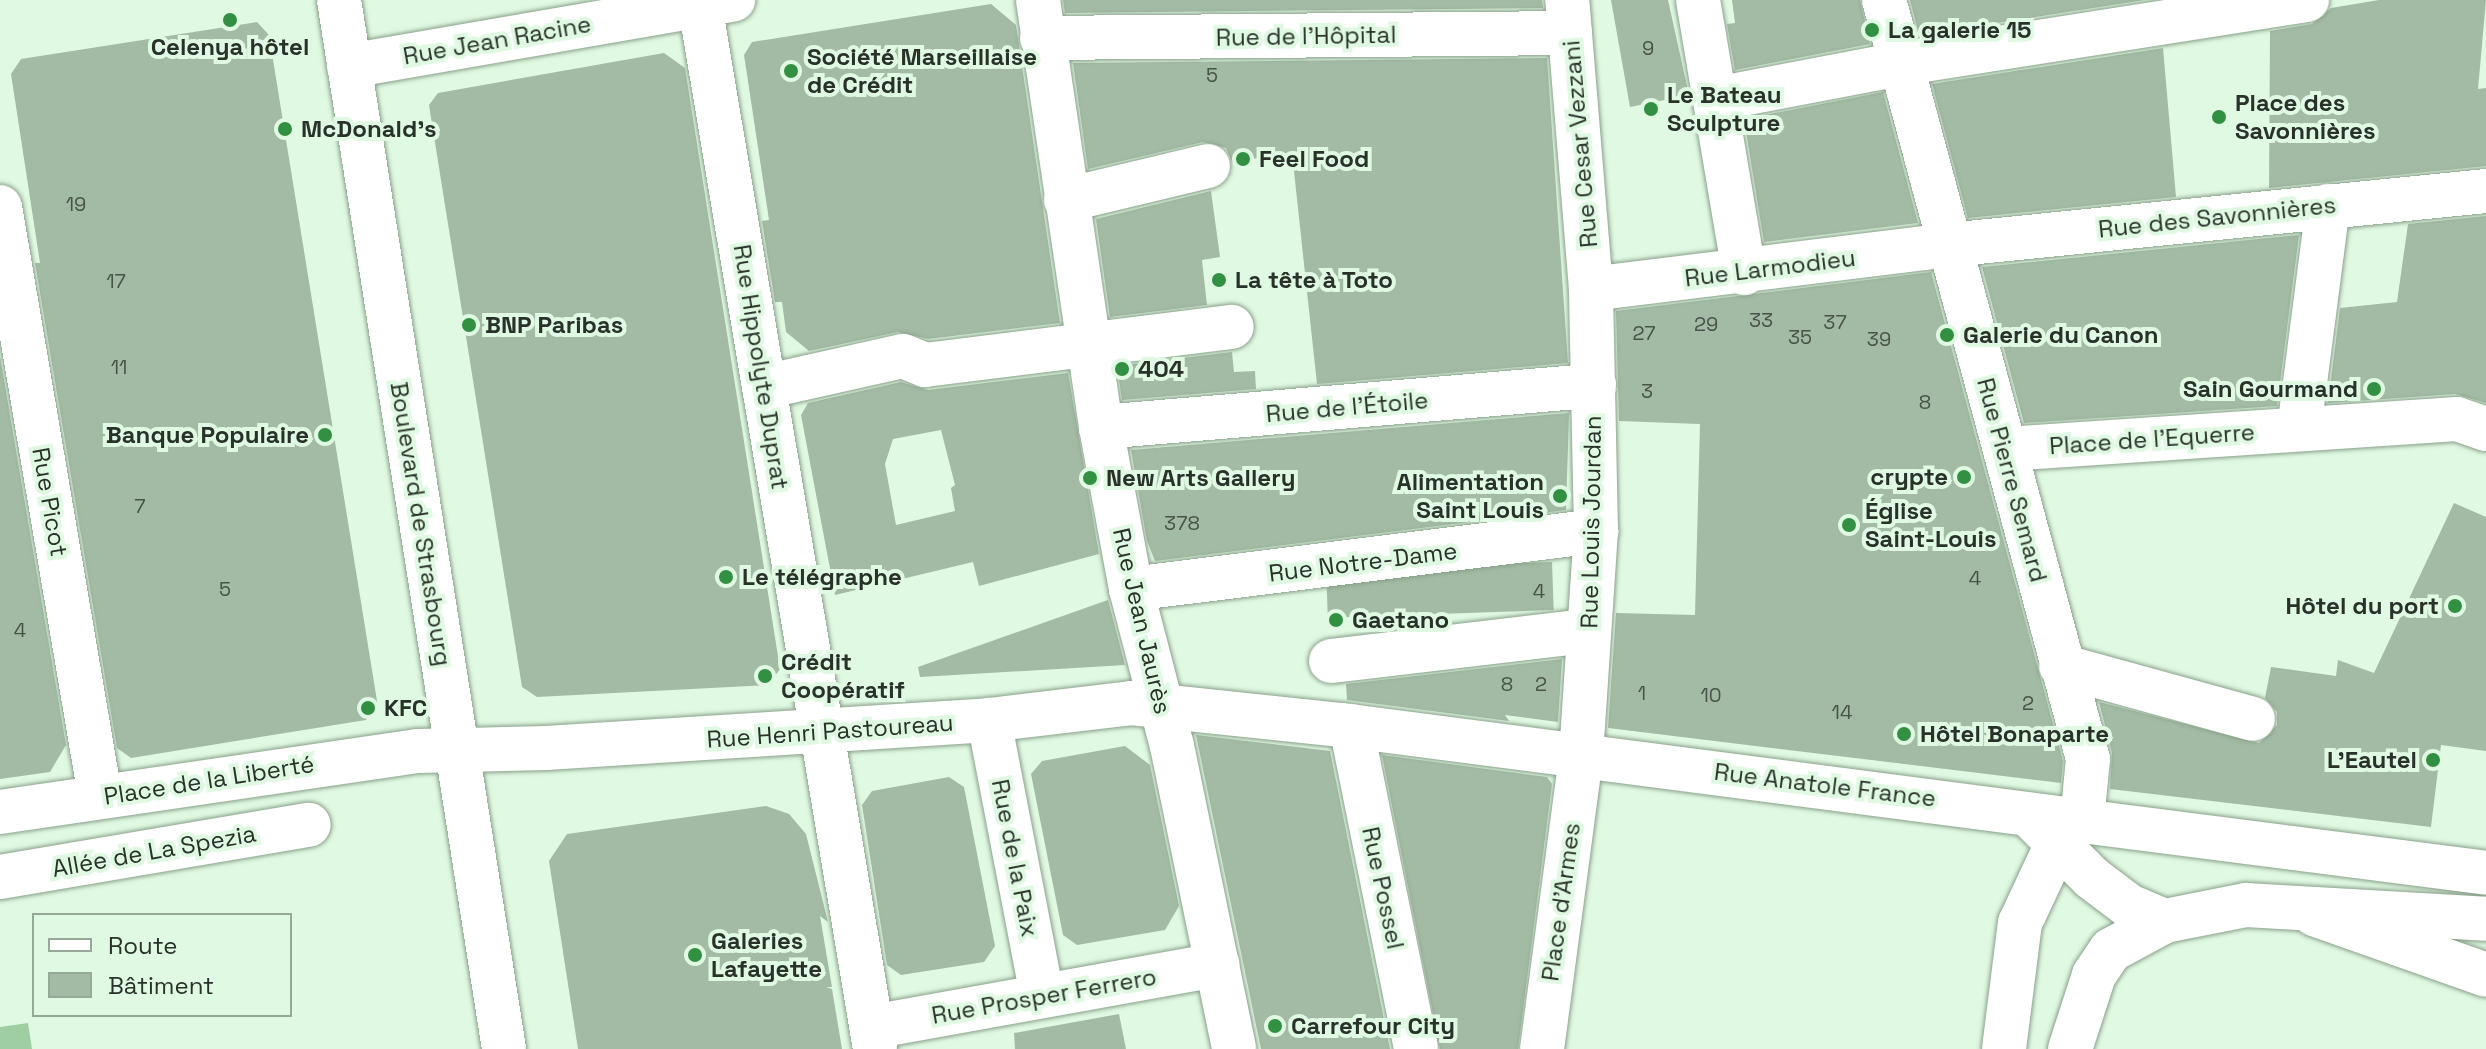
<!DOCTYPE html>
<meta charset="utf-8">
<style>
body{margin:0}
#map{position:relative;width:2486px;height:1049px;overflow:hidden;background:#e0f9e2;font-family:"Space Grotesk",sans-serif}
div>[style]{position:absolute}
.green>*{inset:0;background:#9ecea2}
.building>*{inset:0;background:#a3bba4;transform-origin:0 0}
.roads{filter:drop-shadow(0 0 2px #89a08a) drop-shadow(0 0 2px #89a08a)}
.minor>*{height:44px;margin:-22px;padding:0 22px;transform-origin:22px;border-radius:22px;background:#fff}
.major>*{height:44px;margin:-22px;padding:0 22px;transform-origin:22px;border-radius:22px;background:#fff}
.dots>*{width:22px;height:22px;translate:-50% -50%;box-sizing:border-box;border:4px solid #e0f9e2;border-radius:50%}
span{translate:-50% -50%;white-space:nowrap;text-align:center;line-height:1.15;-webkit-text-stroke:8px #e0f9e2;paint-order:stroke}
.number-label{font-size:20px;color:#475448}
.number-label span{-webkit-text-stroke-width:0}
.poi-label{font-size:24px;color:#283229;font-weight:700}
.left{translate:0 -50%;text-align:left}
.right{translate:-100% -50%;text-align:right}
.street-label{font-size:24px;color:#283229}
.legend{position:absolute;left:32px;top:913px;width:260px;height:104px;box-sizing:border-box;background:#e0f9e2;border:2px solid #96a998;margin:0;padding:10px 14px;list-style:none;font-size:24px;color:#283229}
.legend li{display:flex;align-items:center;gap:16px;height:40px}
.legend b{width:40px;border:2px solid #96a998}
</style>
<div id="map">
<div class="green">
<i style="clip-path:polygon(28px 1023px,32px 1049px,0 1049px,0 1027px)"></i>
</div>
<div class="building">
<i style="clip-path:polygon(1063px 0,1542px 0,1543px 8px,1065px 13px)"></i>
<i style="clip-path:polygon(1611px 0,1668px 0,1689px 95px,1630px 107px)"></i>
<i style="clip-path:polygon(1732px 0,1860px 0,1870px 44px,1735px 70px,1727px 24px,1735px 23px)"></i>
<i style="clip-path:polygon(1910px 0,2145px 0,1919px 35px)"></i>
<i style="clip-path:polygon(2379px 0,2486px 0,2478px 89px,2486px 88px,2486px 166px,2269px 188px,2270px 31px,2312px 24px,2331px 8px)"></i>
<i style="clip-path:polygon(991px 4px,1016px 25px,1060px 323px,928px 339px,898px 332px,809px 351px,786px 332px,782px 302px,775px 302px,762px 221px,769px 220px,744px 55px,752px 42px)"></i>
<i style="clip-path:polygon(257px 22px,269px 35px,378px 707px,366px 720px,131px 758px,117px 748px,35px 263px,40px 263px,11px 74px,21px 59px)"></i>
<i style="clip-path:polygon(2163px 48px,2176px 197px,1968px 218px,1932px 84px)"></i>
<i style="clip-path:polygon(664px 53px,685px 68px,780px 669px,768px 685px,537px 697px,522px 687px,429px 105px,438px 93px)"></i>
<i style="clip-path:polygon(1547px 58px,1568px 363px,1317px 384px,1292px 153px,1232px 162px,1226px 148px,1203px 142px,1088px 169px,1073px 63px)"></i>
<i style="clip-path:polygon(1883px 92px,1918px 223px,1764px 242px,1744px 119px)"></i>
<i style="clip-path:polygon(1211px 191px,1220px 257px,1202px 260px,1207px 305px,1110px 317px,1096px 219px)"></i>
<i style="clip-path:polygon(2486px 216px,2486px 403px,2455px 394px,2328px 403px,2340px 308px,2397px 302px,2408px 224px)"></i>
<i style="clip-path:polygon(2299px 235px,2277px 406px,2024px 423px,1982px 267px)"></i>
<i style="clip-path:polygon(1931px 272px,2063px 761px,2061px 783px,1608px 728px,1616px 613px,1695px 615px,1700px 424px,1619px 421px,1616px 311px)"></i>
<i style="clip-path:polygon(1232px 352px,1234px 372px,1255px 371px,1256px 389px,1122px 400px,1117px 366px)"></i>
<i style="clip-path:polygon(0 356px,66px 745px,50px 772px,0 779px)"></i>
<i style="clip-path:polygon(evenodd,1068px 373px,1099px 554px,979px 586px,973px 562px,835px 595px,801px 415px,808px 403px,901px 382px,928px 390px,1068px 373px,941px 430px,955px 485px,951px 488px,955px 511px,896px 525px,885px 464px,893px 439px,941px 430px)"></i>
<i style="clip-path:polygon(1569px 413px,1566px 510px,1155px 561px,1147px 541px,1131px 450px)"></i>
<i style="clip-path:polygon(2454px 503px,2486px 517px,2486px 751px,2441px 745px,2431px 827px,2110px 789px,2112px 753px,2099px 702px,2259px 743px,2277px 725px,2277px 712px,2265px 698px,2271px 667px,2336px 676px,2338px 660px,2374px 673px)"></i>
<i style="left:1552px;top:562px;width:48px;height:226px;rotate:88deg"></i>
<i style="clip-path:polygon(1108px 600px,1125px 665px,920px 677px,918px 667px)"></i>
<i style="clip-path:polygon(1562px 659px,1558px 722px,1505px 715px,1509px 721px,1347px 700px,1346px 684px)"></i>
<i style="clip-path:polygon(1196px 735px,1330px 751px,1390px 1049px,1261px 1049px)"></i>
<i style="clip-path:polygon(1125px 746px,1150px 765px,1179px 906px,1165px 930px,1077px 945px,1063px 935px,1031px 774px,1042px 761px)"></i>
<i style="clip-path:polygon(1382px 755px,1547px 777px,1552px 784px,1518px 1049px,1440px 1049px)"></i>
<i style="clip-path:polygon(949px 777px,964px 787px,995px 946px,984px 962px,901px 975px,887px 965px,862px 805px,872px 791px)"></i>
<i style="clip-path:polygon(766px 806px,789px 814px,806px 834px,828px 922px,820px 916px,832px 987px,826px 987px,832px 989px,842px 1049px,578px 1049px,549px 861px,567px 834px)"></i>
<i style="clip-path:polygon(1119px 1014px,1126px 1049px,1015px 1049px,1014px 1033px)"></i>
</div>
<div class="roads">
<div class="minor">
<i style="left:1038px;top:0;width:432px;rotate:81.6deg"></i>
<i style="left:1101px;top:427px;width:165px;rotate:79.5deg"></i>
<i style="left:1131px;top:589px;width:162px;rotate:75.4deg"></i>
<i style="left:1172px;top:746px;width:309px;rotate:78.4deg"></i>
<i style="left:1698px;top:0;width:277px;rotate:80.4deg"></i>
<i style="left:700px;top:5px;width:1059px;rotate:80.48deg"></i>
<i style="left:1042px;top:38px;width:528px;rotate:-0.54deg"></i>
<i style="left:349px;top:66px;width:390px;rotate:-9.8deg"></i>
<i style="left:1716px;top:99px;width:191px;rotate:-10.8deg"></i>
<i style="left:1904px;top:63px;width:408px;rotate:-8.9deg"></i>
<i style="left:1066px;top:200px;width:146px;rotate:-13.5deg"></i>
<i style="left:0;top:207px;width:597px;rotate:80.36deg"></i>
<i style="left:1591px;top:289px;width:360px;rotate:-7deg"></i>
<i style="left:1948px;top:245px;width:541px;rotate:-5.73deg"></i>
<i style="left:764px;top:387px;width:142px;rotate:-12.6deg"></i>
<i style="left:903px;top:356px;width:24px;rotate:22deg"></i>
<i style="left:925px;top:365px;width:309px;rotate:-7.1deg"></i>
<i style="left:1101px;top:427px;width:495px;rotate:-4.8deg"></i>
<i style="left:2299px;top:429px;width:225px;rotate:-82.6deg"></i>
<i style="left:2006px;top:449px;width:452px;rotate:-3.8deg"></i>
<i style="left:2457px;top:419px;width:31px;rotate:19deg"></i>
<i style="left:1131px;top:589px;width:469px;rotate:-7.1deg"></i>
<i style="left:1331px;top:661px;width:259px;rotate:-6.7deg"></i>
<i style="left:2061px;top:666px;width:199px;rotate:15.4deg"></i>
<i style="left:989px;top:720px;width:280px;rotate:79.1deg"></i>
<i style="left:1351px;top:726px;width:329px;rotate:78.6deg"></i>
<i style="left:0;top:812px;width:422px;rotate:-8.3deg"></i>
<i style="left:418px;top:751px;width:128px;rotate:-1.3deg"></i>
<i style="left:546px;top:748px;width:444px;rotate:-3.6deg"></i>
<i style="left:989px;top:720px;width:143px;rotate:-6.8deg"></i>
<i style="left:1131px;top:703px;width:212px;rotate:6deg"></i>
<i style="left:1342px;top:725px;width:746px;rotate:7.39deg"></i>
<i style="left:2082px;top:821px;width:62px;rotate:-84.5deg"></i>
<i style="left:2088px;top:759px;width:786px;rotate:-105.04deg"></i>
<i style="left:2033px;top:819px;width:83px;rotate:45deg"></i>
<i style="left:2092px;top:878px;width:46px;rotate:37.1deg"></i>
<i style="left:2129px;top:906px;width:39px;rotate:23deg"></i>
<i style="left:0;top:877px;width:313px;rotate:-9.6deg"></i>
<i style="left:2314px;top:914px;width:182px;rotate:19.5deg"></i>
<i style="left:872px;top:1027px;width:351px;rotate:-10.2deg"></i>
<i style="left:1542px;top:1049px;width:296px;rotate:-82.4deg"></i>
<i style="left:1581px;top:756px;width:225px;rotate:-86.2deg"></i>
<i style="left:1596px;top:531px;width:242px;rotate:-91.2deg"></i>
<i style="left:1591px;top:289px;width:290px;rotate:-94.7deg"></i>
</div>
<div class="major">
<i style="left:339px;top:0;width:1062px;rotate:81.06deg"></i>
<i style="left:2004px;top:1049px;width:127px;rotate:-82.8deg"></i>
<i style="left:2020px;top:923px;width:89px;rotate:-64.9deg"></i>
<i style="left:2058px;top:842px;width:32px;rotate:-41deg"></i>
<i style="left:2082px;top:821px;width:407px;rotate:7.3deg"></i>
<i style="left:2070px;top:1049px;width:78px;rotate:-72deg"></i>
<i style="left:2094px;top:975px;width:30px;rotate:-56deg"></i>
<i style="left:2111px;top:950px;width:61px;rotate:-28.2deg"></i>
<i style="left:2165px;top:921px;width:83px;rotate:-11.2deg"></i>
<i style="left:2246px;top:905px;width:240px;rotate:3.3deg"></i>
</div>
</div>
<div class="dots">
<i style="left:230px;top:20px;background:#329043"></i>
<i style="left:1872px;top:30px;background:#329043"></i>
<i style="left:791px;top:71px;background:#329043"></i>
<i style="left:1651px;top:109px;background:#329043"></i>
<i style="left:2219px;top:117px;background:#329043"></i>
<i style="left:285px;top:129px;background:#329043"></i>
<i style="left:1243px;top:159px;background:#329043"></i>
<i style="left:1219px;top:280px;background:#329043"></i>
<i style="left:469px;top:325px;background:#329043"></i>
<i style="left:1947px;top:335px;background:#329043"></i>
<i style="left:1122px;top:369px;background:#329043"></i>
<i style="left:2374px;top:389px;background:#329043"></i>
<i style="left:325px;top:435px;background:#329043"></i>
<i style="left:1964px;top:477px;background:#329043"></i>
<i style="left:1090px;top:478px;background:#329043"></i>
<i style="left:1560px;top:496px;background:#329043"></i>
<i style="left:1849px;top:525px;background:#329043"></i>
<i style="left:726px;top:577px;background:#329043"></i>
<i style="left:2455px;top:606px;background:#329043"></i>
<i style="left:1336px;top:620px;background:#329043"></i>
<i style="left:765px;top:676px;background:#329043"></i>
<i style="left:368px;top:708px;background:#329043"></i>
<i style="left:1904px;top:734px;background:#329043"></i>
<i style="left:2433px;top:760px;background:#329043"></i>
<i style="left:695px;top:955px;background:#329043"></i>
<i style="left:1275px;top:1026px;background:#329043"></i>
</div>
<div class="number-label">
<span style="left:1648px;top:48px">9</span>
<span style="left:1212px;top:75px">5</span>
<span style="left:76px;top:204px">19</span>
<span style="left:116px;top:281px">17</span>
<span style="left:1761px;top:320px">33</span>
<span style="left:1835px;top:322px">37</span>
<span style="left:1706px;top:324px">29</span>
<span style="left:1644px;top:333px">27</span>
<span style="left:1800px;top:337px">35</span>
<span style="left:1879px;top:339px">39</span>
<span style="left:119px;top:367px">11</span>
<span style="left:1647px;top:391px">3</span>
<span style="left:1925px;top:402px">8</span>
<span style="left:140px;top:506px">7</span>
<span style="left:1182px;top:523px">378</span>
<span style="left:1975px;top:578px">4</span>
<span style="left:225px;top:589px">5</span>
<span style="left:1539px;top:591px">4</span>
<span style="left:20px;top:630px">4</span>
<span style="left:1507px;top:684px">8</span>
<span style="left:1541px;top:684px">2</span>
<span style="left:1642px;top:693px">1</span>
<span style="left:1711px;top:695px">10</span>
<span style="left:2028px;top:703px">2</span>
<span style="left:1842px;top:712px">14</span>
</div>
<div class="poi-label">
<span class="left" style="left:1888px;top:30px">La galerie 15</span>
<span style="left:230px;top:47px">Celenya hôtel</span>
<span class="left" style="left:807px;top:71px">Société Marseillaise<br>de Crédit</span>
<span class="left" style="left:1667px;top:109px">Le Bateau<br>Sculpture</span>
<span class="left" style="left:2235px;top:117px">Place des<br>Savonnières</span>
<span class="left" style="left:301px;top:129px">McDonald's</span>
<span class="left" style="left:1259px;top:159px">Feel Food</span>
<span class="left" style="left:1235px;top:280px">La tête à Toto</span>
<span class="left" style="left:485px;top:325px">BNP Paribas</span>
<span class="left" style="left:1963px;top:335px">Galerie du Canon</span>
<span class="left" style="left:1138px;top:369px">404</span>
<span class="right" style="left:2358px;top:389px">Sain Gourmand</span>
<span class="right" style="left:309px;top:435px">Banque Populaire</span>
<span class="right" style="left:1948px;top:477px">crypte</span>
<span class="left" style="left:1106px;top:478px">New Arts Gallery</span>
<span class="right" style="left:1544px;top:496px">Alimentation<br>Saint Louis</span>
<span class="left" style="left:1865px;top:525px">Église<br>Saint-Louis</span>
<span class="left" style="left:742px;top:577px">Le télégraphe</span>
<span class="right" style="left:2439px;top:606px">Hôtel du port</span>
<span class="left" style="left:1352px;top:620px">Gaetano</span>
<span class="left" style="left:781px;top:676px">Crédit<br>Coopératif</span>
<span class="left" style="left:384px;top:708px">KFC</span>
<span class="left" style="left:1920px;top:734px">Hôtel Bonaparte</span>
<span class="right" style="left:2417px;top:760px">L'Eautel</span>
<span class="left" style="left:711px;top:955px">Galeries<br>Lafayette</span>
<span class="left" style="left:1291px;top:1026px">Carrefour City</span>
</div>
<div class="street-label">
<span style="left:1306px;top:36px;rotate:-1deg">Rue de l'Hôpital</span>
<span style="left:497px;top:40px;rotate:-10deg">Rue Jean Racine</span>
<span style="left:1580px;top:144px;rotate:-95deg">Rue Cesar Vezzani</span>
<span style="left:2217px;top:217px;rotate:-6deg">Rue des Savonnières</span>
<span style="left:1770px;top:268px;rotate:-7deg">Rue Larmodieu</span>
<span style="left:761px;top:367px;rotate:81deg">Rue Hippolyte Duprat</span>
<span style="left:1347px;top:407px;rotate:-5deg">Rue de l'Étoile</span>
<span style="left:2152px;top:439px;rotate:-4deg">Place de l'Equerre</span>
<span style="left:2012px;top:480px;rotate:75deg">Rue Pierre Semard</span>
<span style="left:50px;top:502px;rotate:80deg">Rue Picot</span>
<span style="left:1591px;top:522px;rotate:-89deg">Rue Louis Jourdan</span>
<span style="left:421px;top:524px;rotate:81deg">Boulevard de Strasbourg</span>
<span style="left:1363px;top:562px;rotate:-7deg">Rue Notre-Dame</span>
<span style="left:1142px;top:621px;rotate:77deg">Rue Jean Jaurès</span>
<span style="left:830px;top:731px;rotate:-4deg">Rue Henri Pastoureau</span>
<span style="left:209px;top:780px;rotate:-9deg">Place de la Liberté</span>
<span style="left:1825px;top:785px;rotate:7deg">Rue Anatole France</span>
<span style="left:154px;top:851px;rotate:-10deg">Allée de La Spezia</span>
<span style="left:1015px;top:858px;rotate:79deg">Rue de la Paix</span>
<span style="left:1383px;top:888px;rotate:78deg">Rue Possel</span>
<span style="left:1561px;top:902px;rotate:-82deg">Place d'Armes</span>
<span style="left:1044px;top:996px;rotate:-10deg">Rue Prosper Ferrero</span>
</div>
<ul class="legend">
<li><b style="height:10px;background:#fff"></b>Route</li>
<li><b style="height:22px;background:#a3bba4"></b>Bâtiment</li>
</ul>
</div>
